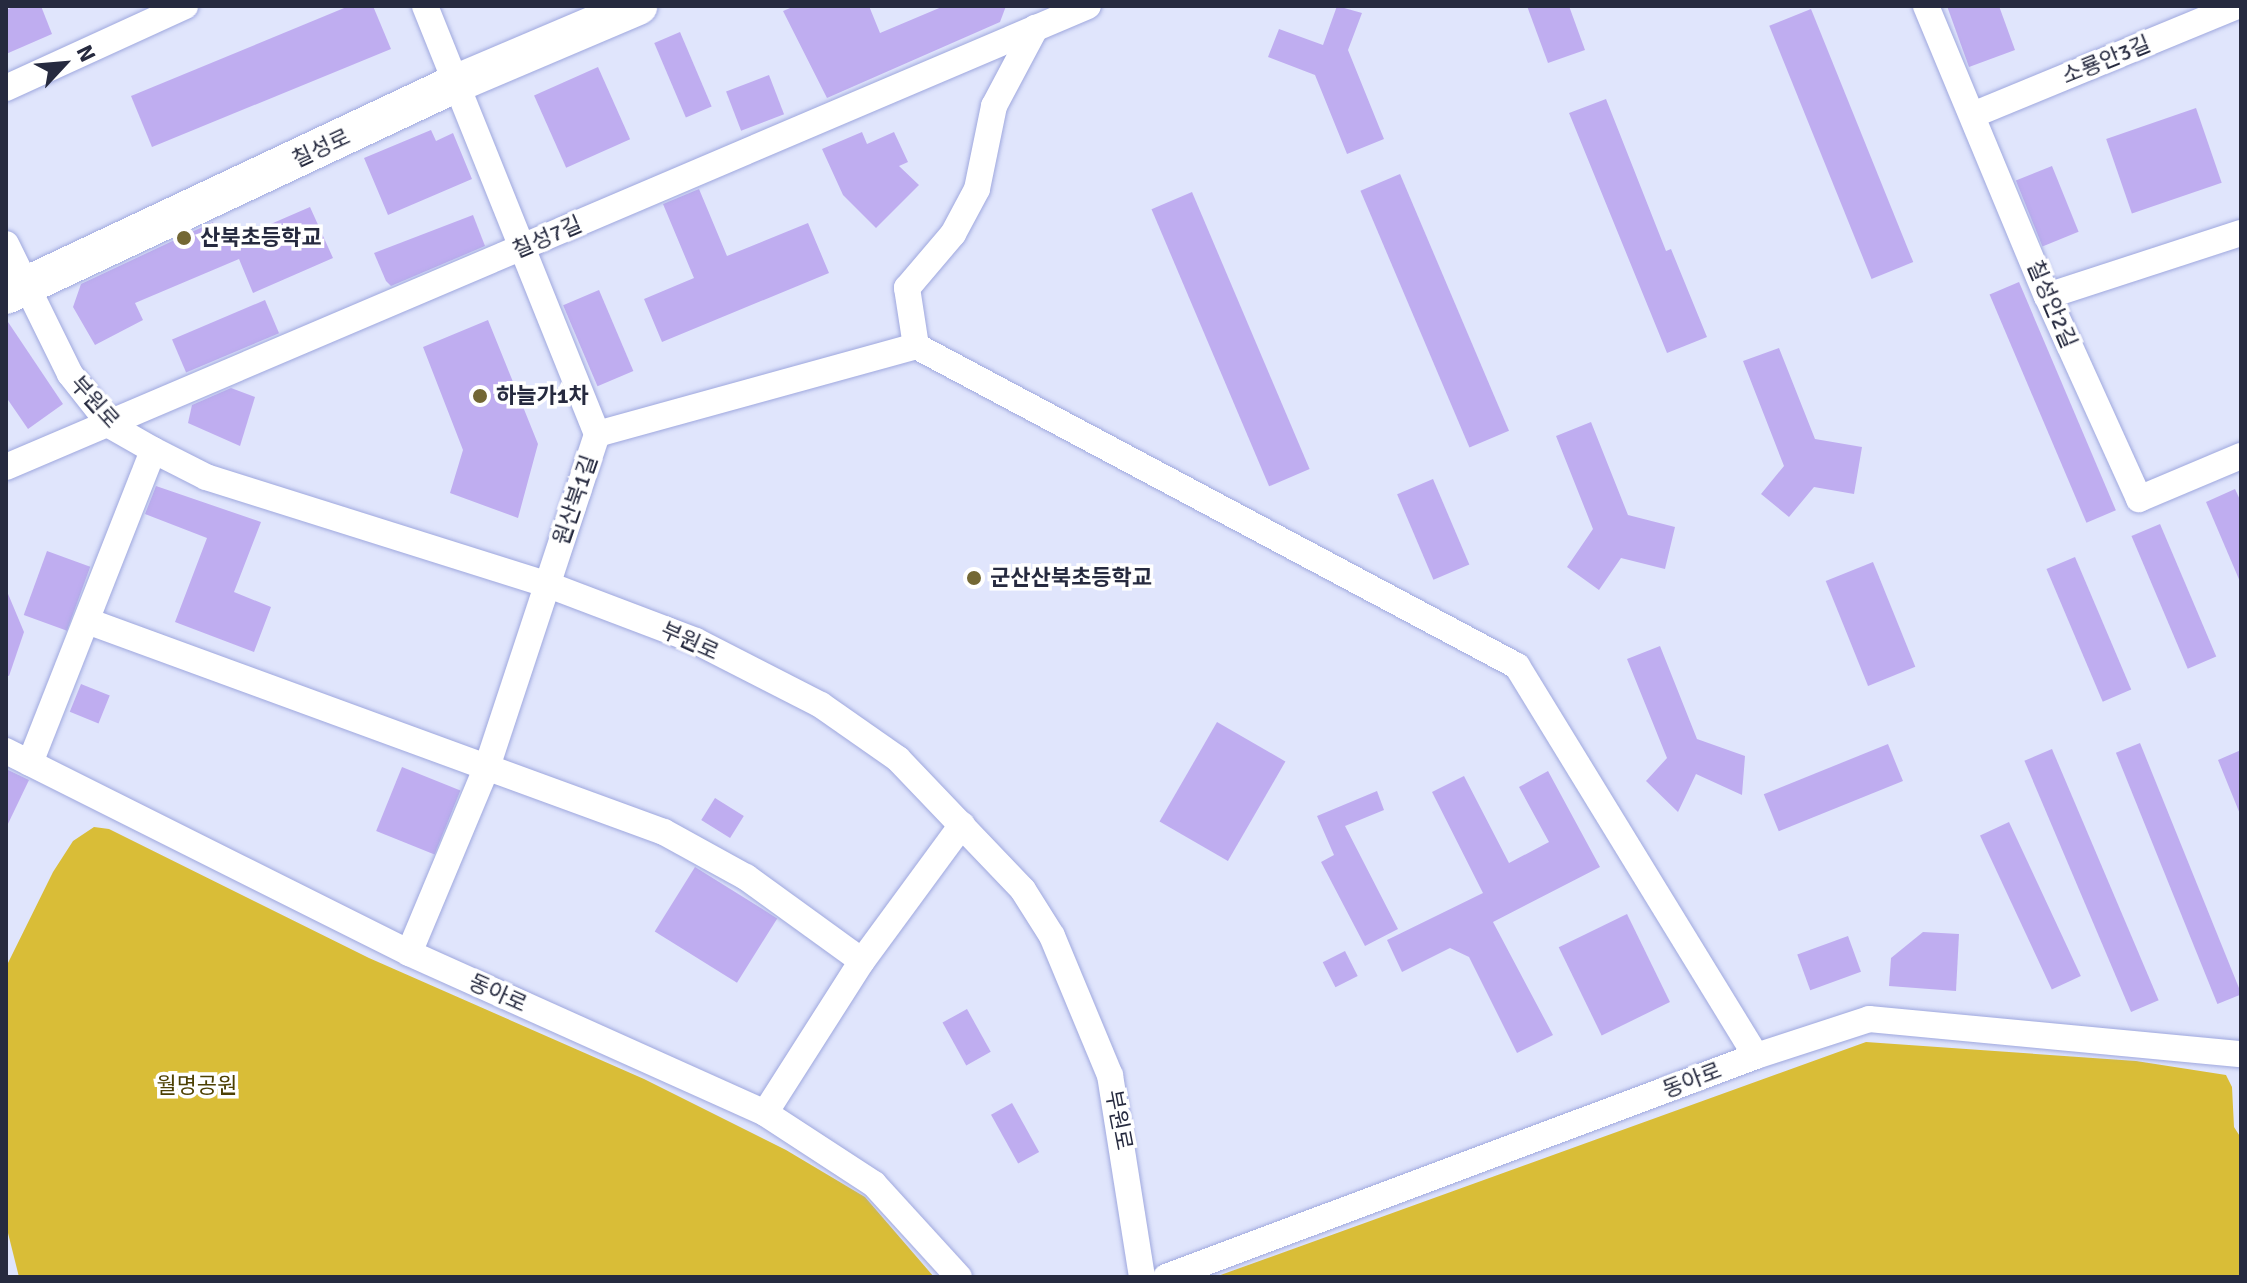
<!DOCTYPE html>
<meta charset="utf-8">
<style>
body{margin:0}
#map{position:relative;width:2247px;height:1283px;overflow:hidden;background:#e0e5fc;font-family:Signika,"Noto Sans KR",sans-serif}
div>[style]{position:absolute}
.green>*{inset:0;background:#d9bd37}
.building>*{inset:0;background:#bfadf0;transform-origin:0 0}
.roads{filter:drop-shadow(0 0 2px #9fa8de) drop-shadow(0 0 2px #9fa8de)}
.street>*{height:26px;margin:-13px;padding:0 13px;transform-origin:13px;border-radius:13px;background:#fff}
.secondary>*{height:38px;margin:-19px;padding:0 19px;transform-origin:19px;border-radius:19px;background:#fff}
.dots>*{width:22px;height:22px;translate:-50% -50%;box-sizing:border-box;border:4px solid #fff;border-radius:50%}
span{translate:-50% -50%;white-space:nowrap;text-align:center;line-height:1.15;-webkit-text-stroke:7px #fff;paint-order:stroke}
.street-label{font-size:22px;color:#262a3f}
.poi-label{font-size:22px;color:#262a3f;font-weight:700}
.left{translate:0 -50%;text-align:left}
.park-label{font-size:22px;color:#4d4003}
.frame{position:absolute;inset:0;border:8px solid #262a3f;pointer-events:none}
.north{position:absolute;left:24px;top:24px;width:80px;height:80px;-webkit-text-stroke:6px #fff;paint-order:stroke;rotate:64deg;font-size:22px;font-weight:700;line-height:32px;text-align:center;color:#262a3f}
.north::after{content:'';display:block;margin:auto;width:28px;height:36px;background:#262a3f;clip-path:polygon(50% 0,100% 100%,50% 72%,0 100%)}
</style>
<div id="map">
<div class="green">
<i style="clip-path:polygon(94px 827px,109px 829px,369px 958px,644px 1079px,786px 1150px,865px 1197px,934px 1277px,19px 1277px,6px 1225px,6px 967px,53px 872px,73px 841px)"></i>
<i style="clip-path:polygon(1866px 1042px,2136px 1061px,2226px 1075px,2232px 1087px,2234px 1127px,2241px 1138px,2241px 1277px,1215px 1277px)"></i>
</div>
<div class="building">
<i style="clip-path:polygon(15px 6px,41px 6px,52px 34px,6px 54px,6px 10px)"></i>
<i style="clip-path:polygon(349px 6px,373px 6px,391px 49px,152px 147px,131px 96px)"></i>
<i style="clip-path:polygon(795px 6px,869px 6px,880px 33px,944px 6px,1006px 6px,1000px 22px,827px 98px,783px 11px)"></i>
<i style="clip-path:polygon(1337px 6px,1362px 13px,1348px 50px,1384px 139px,1347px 154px,1315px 75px,1268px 57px,1279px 29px,1323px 45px)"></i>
<i style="clip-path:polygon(1527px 6px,1569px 6px,1585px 50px,1548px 63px)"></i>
<i style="clip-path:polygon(1947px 6px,1999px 6px,2015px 50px,1969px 67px)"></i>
<i style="left:1811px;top:9px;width:273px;height:45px;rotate:68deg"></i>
<i style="left:680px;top:32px;width:81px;height:28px;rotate:67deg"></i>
<i style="left:598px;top:67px;width:79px;height:70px;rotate:66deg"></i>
<i style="left:769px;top:75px;width:42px;height:46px;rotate:69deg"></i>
<i style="clip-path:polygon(1606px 99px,1666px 251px,1671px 249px,1707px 337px,1667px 353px,1569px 113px)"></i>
<i style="left:2196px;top:108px;width:79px;height:95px;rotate:71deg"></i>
<i style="clip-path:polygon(431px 130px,436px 141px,453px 133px,472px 179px,388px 215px,364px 158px)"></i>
<i style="clip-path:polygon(862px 132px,867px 144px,894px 132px,908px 162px,899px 166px,919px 185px,876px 228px,843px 195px,822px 149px)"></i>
<i style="left:2052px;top:166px;width:71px;height:39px;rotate:68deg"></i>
<i style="left:1400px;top:174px;width:279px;height:43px;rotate:67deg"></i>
<i style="clip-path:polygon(699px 189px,727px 256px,808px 223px,829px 273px,662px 342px,644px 299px,694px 278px,663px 204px)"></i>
<i style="left:1192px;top:192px;width:301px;height:44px;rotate:67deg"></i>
<i style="clip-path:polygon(310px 207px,333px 258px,253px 293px,239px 259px,135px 303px,143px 320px,95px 345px,73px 307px,81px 284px,213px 222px,222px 245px)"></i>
<i style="clip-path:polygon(473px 215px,485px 246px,391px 286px,386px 281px,374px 253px)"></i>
<i style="left:2019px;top:282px;width:248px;height:32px;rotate:67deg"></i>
<i style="left:599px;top:290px;width:88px;height:39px;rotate:67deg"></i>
<i style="left:265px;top:300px;width:36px;height:101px;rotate:67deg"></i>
<i style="clip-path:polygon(6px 319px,63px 404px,28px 429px,6px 397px)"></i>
<i style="clip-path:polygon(488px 320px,538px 444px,518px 518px,450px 493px,463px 450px,423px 347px)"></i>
<i style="clip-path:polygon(1779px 348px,1815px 439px,1862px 447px,1854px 494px,1814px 487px,1789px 517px,1761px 494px,1784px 466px,1743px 361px)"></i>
<i style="clip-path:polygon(231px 388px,255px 397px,240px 446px,188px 423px,192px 405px)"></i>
<i style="clip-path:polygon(1591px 422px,1628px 515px,1675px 527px,1665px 569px,1621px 558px,1599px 590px,1567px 567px,1593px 529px,1556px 436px)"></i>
<i style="left:1433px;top:479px;width:93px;height:39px;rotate:67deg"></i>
<i style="clip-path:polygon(156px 486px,261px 522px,234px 592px,271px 607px,254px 652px,175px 622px,207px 538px,145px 514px)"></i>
<i style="clip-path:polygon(2235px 489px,2241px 502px,2241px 584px,2206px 502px)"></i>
<i style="left:2160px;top:524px;width:144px;height:31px;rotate:67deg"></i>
<i style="left:47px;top:551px;width:46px;height:68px;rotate:20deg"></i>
<i style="left:2075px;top:557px;width:144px;height:31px;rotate:67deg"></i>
<i style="left:1873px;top:562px;width:113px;height:51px;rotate:68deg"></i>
<i style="clip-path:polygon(6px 589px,24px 632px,9px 676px,6px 675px)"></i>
<i style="clip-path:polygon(1660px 646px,1697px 739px,1745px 756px,1742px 795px,1696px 774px,1678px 812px,1646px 781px,1667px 758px,1627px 659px)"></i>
<i style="left:81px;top:684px;width:31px;height:30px;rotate:22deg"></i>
<i style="left:1217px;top:722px;width:79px;height:115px;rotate:30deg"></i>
<i style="left:2140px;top:743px;width:271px;height:26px;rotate:68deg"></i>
<i style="left:1888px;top:744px;width:40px;height:134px;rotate:68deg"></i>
<i style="left:2052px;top:749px;width:273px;height:30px;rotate:67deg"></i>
<i style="clip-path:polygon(2241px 750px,2241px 814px,2240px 814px,2218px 760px)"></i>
<i style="left:402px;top:767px;width:63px;height:69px;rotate:22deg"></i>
<i style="clip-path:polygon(6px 769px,29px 780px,6px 828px)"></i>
<i style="clip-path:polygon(1548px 771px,1600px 867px,1493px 922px,1553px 1035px,1517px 1053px,1469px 957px,1450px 948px,1402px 972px,1387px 940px,1483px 893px,1432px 792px,1464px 776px,1509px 863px,1549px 842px,1519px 787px)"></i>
<i style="clip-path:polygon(1377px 791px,1384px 810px,1345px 826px,1398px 929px,1365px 946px,1321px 862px,1334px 855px,1317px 816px)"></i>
<i style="left:715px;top:798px;width:34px;height:26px;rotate:32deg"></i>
<i style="left:2009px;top:822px;width:170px;height:32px;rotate:65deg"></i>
<i style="left:695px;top:867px;width:97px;height:76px;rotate:32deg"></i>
<i style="left:1627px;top:914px;width:98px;height:76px;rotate:64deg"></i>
<i style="clip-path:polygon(1923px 932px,1959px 934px,1956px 991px,1889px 986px,1891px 958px)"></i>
<i style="left:1848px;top:936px;width:38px;height:54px;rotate:70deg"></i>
<i style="left:1345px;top:951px;width:28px;height:25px;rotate:63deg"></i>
<i style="left:967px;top:1009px;width:49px;height:28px;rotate:61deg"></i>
<i style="left:1012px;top:1103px;width:56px;height:24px;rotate:61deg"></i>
</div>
<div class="roads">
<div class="street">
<i style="left:1926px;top:6px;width:314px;rotate:67.4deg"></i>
<i style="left:2047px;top:296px;width:223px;rotate:65.6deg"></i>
<i style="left:2139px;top:499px;width:111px;rotate:-22.9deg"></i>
<i style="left:6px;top:88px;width:197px;rotate:-24.6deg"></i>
<i style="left:1975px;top:114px;width:283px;rotate:-22.4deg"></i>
<i style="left:6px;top:244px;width:145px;rotate:63.8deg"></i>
<i style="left:70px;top:374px;width:66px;rotate:51.7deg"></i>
<i style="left:111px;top:426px;width:48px;rotate:29.7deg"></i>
<i style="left:153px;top:450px;width:59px;rotate:27deg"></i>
<i style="left:206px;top:477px;width:356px;rotate:17.5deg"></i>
<i style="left:546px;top:584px;width:160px;rotate:20.8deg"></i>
<i style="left:696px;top:641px;width:140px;rotate:27.1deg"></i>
<i style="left:821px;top:705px;width:94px;rotate:35deg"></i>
<i style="left:898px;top:759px;width:181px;rotate:46.3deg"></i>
<i style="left:1023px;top:890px;width:54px;rotate:57.8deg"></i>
<i style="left:1052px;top:936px;width:151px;rotate:67.4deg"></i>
<i style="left:1110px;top:1075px;width:205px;rotate:81deg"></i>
<i style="left:2047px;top:296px;width:204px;rotate:-18deg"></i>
<i style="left:916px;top:346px;width:681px;rotate:28.03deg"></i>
<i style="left:1517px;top:666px;width:457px;rotate:58.5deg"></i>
<i style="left:597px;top:434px;width:331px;rotate:-15.4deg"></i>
<i style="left:916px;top:346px;width:59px;rotate:-98.8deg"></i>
<i style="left:907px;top:288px;width:71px;rotate:-49.6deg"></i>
<i style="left:953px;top:234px;width:51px;rotate:-61.9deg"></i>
<i style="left:977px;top:189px;width:85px;rotate:-78.4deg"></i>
<i style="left:994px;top:106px;width:89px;rotate:-62deg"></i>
<i style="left:6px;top:467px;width:1176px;rotate:-23.08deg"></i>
<i style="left:90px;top:622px;width:611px;rotate:20.1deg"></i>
<i style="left:664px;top:832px;width:94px;rotate:28.8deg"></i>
<i style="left:746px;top:877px;width:143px;rotate:35.9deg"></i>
<i style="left:6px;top:751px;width:451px;rotate:26.6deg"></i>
<i style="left:409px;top:953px;width:390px;rotate:24.2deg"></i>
<i style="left:765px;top:1113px;width:130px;rotate:33.1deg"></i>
<i style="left:874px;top:1184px;width:126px;rotate:47.6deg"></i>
<i style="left:30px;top:763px;width:336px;rotate:-68.5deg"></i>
<i style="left:409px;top:953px;width:205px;rotate:-67.3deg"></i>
<i style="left:488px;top:764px;width:348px;rotate:-71.7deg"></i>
<i style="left:597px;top:434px;width:461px;rotate:-111.9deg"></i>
<i style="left:765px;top:1113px;width:180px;rotate:-57.5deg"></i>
<i style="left:862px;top:961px;width:169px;rotate:-53.7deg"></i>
<i style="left:1166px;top:1277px;width:630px;rotate:-20.53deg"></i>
<i style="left:1756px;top:1056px;width:119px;rotate:-18.1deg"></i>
<i style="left:1869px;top:1019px;width:374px;rotate:5.4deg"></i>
</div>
<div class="secondary">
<i style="left:6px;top:295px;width:498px;rotate:-25.2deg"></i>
<i style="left:457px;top:83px;width:197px;rotate:-23deg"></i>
</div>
</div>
<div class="dots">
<i style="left:184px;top:238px;background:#736734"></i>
<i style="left:480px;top:396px;background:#736734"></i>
<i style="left:974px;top:578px;background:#736734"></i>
</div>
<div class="street-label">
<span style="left:2106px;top:60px;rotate:-22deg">소룡안3길</span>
<span style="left:321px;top:148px;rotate:-25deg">칠성로</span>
<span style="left:547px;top:237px;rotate:-23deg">칠성7길</span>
<span style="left:2052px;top:304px;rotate:67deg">칠성안2길</span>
<span style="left:95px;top:402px;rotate:48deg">부원로</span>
<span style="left:575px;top:500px;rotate:-71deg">원산북1길</span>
<span style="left:690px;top:641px;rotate:24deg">부원로</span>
<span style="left:498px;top:993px;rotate:24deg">동아로</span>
<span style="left:1692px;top:1080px;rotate:-21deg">동아로</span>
<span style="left:1119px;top:1120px;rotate:79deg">부원로</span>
</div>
<div class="poi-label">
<span class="left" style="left:200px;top:238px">산북초등학교</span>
<span class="left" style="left:496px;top:396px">하늘가1차</span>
<span class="left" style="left:990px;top:578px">군산산북초등학교</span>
</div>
<div class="park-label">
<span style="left:197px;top:1086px">월명공원</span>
</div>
<div class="frame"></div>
<div class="north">N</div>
</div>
